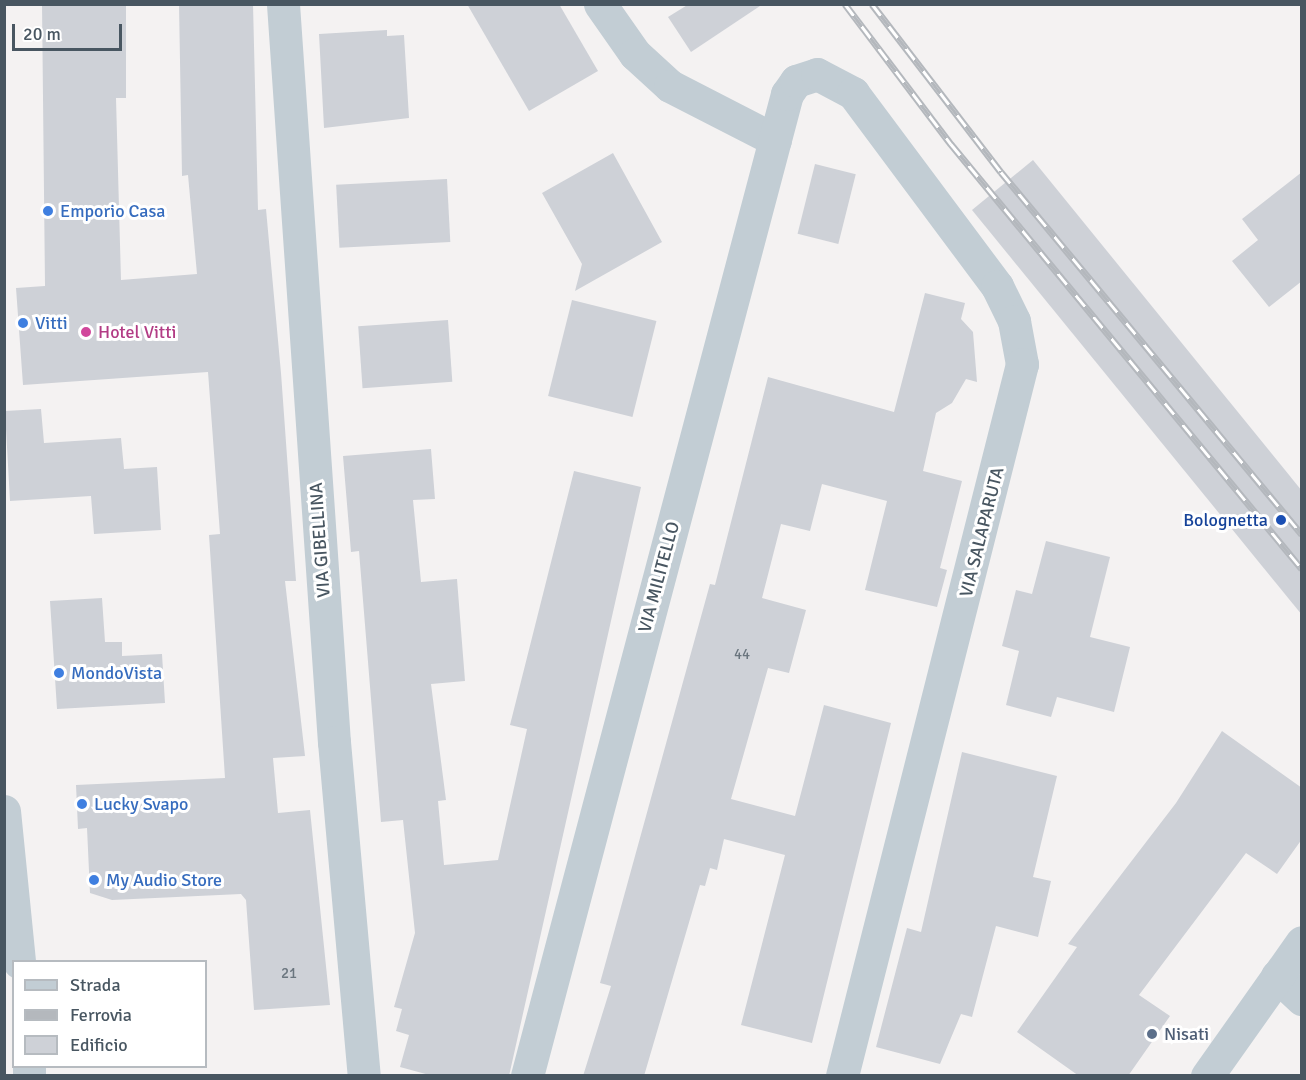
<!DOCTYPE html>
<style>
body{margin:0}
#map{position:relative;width:1306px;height:1080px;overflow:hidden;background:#f4f2f2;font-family:Signika,sans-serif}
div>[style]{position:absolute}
.building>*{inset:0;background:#ced1d7;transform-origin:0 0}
.minor>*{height:33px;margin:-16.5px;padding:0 16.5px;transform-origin:16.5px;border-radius:16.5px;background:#c2cdd4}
.rail>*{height:7px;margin-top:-3.5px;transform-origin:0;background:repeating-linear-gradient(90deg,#fff 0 14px,#b4b8bd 0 28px);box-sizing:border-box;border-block:2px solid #b4b8bd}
.dots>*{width:16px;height:16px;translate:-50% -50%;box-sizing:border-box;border:3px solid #fff;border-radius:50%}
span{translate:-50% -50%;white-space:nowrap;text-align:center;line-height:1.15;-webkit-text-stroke:6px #fff;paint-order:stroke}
.number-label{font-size:15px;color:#6a757e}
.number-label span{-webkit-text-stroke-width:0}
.shop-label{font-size:18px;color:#366cbe}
.left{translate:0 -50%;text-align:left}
.hotel-label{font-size:18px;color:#b23c85}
.transit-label{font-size:18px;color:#164399}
.right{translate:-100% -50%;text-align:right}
.street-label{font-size:18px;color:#485661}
.service-label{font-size:18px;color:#4e5e75}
.frame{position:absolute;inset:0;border:6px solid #485661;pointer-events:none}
.legend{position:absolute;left:12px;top:960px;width:195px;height:108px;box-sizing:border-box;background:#fff;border:2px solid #b6bbc0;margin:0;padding:8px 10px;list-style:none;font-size:18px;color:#485661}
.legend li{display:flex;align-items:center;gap:12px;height:30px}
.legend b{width:30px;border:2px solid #b6bbc0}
.scale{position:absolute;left:12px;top:24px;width:110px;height:27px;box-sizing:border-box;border:3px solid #485661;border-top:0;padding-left:8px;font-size:18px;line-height:21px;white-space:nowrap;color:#485661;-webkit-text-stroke:4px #fff;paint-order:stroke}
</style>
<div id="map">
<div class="building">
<i style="clip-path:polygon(42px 4px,126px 4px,126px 98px,116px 98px,121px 280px,197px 274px,188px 175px,182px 176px,179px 4px,253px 4px,258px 210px,266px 209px,281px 373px,296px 581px,285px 581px,305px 756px,273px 758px,278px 813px,310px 810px,330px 1005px,254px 1010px,246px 900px,241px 894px,112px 900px,90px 893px,87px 828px,78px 829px,76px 785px,225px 778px,209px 535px,220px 534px,208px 372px,23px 385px,16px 288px,45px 286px)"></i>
<i style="clip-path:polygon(467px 4px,559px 4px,598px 71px,529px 111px)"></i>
<i style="clip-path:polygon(689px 4px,763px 4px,691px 52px,668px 17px)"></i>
<i style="clip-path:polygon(387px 30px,387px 36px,404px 35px,409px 118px,324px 128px,319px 34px)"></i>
<i style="clip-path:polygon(613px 153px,662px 242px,575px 291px,582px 264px,542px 193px)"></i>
<i style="clip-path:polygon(1033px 160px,1302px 491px,1302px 615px,972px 210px)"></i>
<i style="left:815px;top:164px;width:42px;height:72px;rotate:14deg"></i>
<i style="clip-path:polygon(1302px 172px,1302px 281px,1269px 307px,1232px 261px,1258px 240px,1242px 219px)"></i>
<i style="left:447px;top:179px;width:63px;height:111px;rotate:87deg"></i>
<i style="clip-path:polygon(925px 293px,965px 303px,961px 319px,973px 332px,977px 382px,966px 379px,952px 403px,936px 413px,923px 471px,962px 481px,940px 568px,947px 570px,937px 607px,865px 590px,887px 501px,822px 484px,810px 531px,781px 524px,762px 598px,806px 610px,789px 673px,768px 668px,731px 799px,795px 816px,824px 705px,891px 723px,812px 1043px,741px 1025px,785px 855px,724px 839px,717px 870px,710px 868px,705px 886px,700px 885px,644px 1076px,583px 1076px,611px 986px,600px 983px,710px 584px,715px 585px,768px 377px,894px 412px)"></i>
<i style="left:572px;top:300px;width:87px;height:99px;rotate:14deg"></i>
<i style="left:448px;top:320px;width:62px;height:90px;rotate:86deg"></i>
<i style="clip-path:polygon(41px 409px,44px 443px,121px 438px,124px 469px,157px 467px,161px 530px,94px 534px,91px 496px,10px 501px,5px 411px)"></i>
<i style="clip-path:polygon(431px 449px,435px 499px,413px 500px,421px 582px,457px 579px,465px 681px,431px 684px,446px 800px,438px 801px,444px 865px,498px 860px,527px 729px,510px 725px,574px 471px,641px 487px,509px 1076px,433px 1076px,400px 1067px,409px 1035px,396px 1031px,402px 1009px,394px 1007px,415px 933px,403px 820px,381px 822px,359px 551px,351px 552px,343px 456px)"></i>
<i style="clip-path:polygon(1046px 541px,1110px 557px,1090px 637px,1130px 647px,1114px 712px,1057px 697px,1051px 717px,1006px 705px,1019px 651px,1002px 646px,1016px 590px,1032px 594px)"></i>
<i style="clip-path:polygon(102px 598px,105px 642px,122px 642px,122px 656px,162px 654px,165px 703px,57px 709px,50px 601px)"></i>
<i style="clip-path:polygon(1222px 731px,1302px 788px,1302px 839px,1277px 874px,1246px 853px,1139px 995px,1170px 1016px,1128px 1076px,1079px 1076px,1017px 1032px,1077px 947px,1068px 944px,1176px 803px)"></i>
<i style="clip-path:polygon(962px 752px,1057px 776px,1033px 877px,1051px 881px,1038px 937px,996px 926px,972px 1017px,961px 1014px,940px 1064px,876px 1047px,907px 928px,921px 932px)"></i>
</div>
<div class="minor">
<i style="left:283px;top:4px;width:740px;rotate:86.05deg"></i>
<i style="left:334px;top:742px;width:335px;rotate:84.9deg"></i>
<i style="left:600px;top:4px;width:61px;rotate:55deg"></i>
<i style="left:635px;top:54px;width:47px;rotate:42.4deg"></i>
<i style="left:670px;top:86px;width:118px;rotate:27.2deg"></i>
<i style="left:4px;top:811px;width:152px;rotate:84.3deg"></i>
<i style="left:1277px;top:976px;width:34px;rotate:43deg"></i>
<i style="left:29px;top:1066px;width:10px;rotate:90deg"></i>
<i style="left:527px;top:1076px;width:1016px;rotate:-75.17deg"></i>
<i style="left:787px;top:94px;width:16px;rotate:-55deg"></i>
<i style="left:796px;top:81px;width:22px;rotate:-18deg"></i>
<i style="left:817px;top:74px;width:41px;rotate:27.8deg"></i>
<i style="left:853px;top:93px;width:241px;rotate:53.3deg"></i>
<i style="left:997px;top:286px;width:39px;rotate:64deg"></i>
<i style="left:1014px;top:321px;width:44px;rotate:79.5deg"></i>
<i style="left:1022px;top:364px;width:734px;rotate:104.19deg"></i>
<i style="left:1207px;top:1076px;width:164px;rotate:-54.7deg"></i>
</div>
<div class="rail">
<i style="left:845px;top:4px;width:176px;rotate:52.9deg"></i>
<i style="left:951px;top:144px;width:551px;rotate:50.45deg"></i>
<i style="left:872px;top:4px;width:212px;rotate:52.5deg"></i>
<i style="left:1001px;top:172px;width:471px;rotate:50.3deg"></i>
</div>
<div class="dots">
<i style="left:48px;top:211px;background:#3f7fe0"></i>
<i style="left:23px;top:323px;background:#3f7fe0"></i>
<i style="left:86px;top:332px;background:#d1479c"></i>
<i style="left:1281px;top:520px;background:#1a4fb4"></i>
<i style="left:59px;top:673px;background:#3f7fe0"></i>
<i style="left:82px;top:804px;background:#3f7fe0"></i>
<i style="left:94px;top:880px;background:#3f7fe0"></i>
<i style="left:1152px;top:1034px;background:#5c6f8a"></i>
</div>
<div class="number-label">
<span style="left:742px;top:655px">44</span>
<span style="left:289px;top:974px">21</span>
</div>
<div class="shop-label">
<span class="left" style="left:60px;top:211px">Emporio Casa</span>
<span class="left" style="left:35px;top:323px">Vitti</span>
<span class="left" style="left:71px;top:673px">MondoVista</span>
<span class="left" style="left:94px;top:804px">Lucky Svapo</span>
<span class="left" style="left:106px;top:880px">My Audio Store</span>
</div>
<div class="hotel-label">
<span class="left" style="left:98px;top:332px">Hotel Vitti</span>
</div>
<div class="transit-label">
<span class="right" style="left:1268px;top:520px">Bolognetta</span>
</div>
<div class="street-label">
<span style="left:982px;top:532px;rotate:-76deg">VIA SALAPARUTA</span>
<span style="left:320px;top:540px;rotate:-94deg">VIA GIBELLINA</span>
<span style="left:659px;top:577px;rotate:-75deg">VIA MILITELLO</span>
</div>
<div class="service-label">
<span class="left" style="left:1164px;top:1034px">Nisati</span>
</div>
<div class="frame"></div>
<ul class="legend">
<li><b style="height:8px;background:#c2cdd4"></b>Strada</li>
<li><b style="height:8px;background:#b4b8bd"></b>Ferrovia</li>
<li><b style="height:16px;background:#ced1d7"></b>Edificio</li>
</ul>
<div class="scale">20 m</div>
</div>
